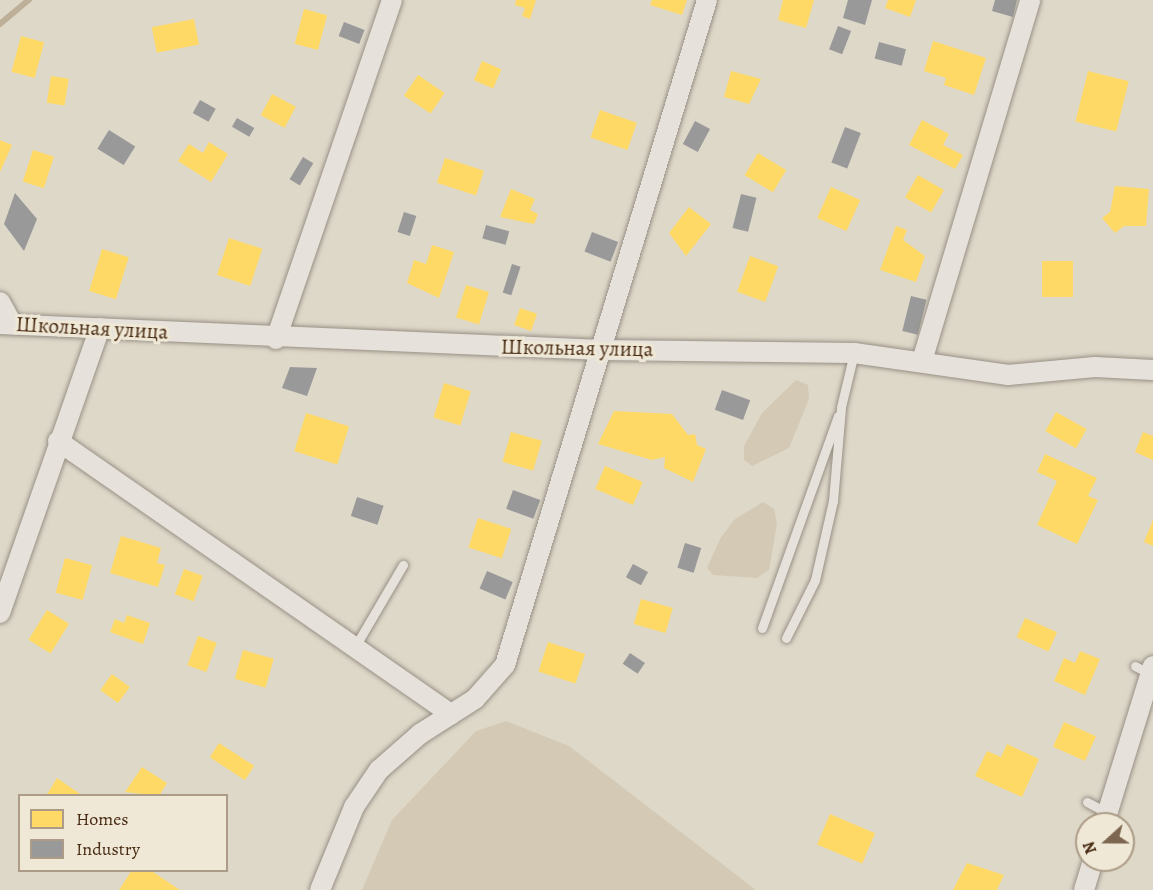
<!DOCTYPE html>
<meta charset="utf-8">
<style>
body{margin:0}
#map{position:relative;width:1153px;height:890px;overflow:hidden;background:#ded8c9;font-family:Alegreya,serif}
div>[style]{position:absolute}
.green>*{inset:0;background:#d4c9b4}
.homes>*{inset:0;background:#ffd966;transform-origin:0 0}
.industry>*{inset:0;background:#999;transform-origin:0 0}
.stream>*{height:6px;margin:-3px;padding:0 3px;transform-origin:3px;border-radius:3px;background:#beaf99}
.roads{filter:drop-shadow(0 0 2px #989085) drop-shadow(0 0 2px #989085)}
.lane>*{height:9px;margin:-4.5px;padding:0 4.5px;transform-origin:4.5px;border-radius:4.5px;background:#e6e2db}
.street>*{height:20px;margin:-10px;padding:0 10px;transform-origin:10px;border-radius:10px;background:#e6e2db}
span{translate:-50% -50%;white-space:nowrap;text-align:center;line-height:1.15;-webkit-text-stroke:6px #efe8d6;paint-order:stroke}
.street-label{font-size:21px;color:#472911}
.legend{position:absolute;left:18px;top:794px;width:210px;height:78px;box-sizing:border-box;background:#efe8d6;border:2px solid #ac9c87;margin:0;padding:8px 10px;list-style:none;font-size:18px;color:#472911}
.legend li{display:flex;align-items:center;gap:12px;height:30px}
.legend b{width:30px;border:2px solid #ac9c87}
.north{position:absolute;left:1075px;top:812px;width:60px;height:60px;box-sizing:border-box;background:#efe8d6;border:2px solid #ac9c87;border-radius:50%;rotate:249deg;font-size:16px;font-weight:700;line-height:24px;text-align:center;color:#472911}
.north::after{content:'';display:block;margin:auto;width:21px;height:27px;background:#7c6651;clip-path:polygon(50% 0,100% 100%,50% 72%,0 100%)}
</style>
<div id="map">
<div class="green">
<i style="clip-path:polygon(796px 380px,808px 385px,809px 399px,789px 448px,752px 466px,744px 460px,744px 446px,762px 413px)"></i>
<i style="clip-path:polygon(763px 502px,774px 509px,777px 524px,769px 570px,757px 578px,713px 575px,707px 568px,721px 537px,735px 519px)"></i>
<i style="clip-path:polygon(506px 721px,569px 746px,756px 890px,362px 890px,392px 820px,476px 731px)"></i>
</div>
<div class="homes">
<i style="clip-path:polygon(516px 0,536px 0,530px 19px,522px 16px,525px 8px,515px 5px)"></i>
<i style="clip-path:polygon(652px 0,687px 0,682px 15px,650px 5px)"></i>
<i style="clip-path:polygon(783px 0,814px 0,806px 28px,778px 20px)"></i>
<i style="clip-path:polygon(888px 0,916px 0,910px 17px,885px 8px)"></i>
<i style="left:304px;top:9px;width:24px;height:36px;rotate:15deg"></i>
<i style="left:194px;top:19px;width:26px;height:43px;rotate:79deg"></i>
<i style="left:21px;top:36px;width:24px;height:37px;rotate:15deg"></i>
<i style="clip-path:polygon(933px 41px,986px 58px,974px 95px,944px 85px,946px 78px,924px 71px)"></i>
<i style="left:482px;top:61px;width:21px;height:21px;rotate:23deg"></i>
<i style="clip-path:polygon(731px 71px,761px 79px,749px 104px,724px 97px)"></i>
<i style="left:1088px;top:71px;width:42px;height:52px;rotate:14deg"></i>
<i style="left:418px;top:75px;width:32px;height:25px;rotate:34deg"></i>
<i style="left:51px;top:76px;width:18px;height:27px;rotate:9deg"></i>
<i style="left:272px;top:94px;width:27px;height:24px;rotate:28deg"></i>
<i style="left:600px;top:110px;width:39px;height:29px;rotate:19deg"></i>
<i style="clip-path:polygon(922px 120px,949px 134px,943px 145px,963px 155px,955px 169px,909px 145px)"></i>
<i style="clip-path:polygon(0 140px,12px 145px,0 172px)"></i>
<i style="clip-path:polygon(209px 142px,228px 154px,211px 182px,178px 161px,189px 144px,203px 153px)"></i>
<i style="left:33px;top:150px;width:22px;height:33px;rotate:18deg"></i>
<i style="left:758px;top:153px;width:33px;height:26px;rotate:31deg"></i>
<i style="left:445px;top:158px;width:41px;height:26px;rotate:18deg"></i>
<i style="left:918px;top:175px;width:30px;height:26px;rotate:30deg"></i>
<i style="clip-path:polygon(1115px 186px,1149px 189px,1146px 226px,1124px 226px,1115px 233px,1102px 218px,1110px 212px)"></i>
<i style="left:831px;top:187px;width:32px;height:34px;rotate:24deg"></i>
<i style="clip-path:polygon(511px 189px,535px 199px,530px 210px,538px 214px,534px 224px,500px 217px)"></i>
<i style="clip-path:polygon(689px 207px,711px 224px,686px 256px,669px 233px)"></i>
<i style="clip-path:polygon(896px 226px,907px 230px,903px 240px,925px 256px,916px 282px,880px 270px)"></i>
<i style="left:229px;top:238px;width:35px;height:39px;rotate:18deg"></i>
<i style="clip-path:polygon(432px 245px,454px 252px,439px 298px,407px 283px,414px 260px,426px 264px)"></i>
<i style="left:102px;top:249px;width:28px;height:44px;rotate:17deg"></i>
<i style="left:750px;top:256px;width:30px;height:38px;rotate:20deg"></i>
<i style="left:1042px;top:261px;width:31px;height:36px"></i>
<i style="left:466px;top:285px;width:24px;height:34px;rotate:17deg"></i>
<i style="left:520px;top:308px;width:18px;height:18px;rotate:19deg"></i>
<i style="left:444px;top:383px;width:28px;height:36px;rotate:17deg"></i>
<i style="clip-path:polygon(614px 411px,672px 414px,688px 435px,695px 434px,697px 445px,706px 449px,693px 482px,664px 468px,665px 457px,652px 460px,598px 444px)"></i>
<i style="left:1056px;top:412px;width:35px;height:22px;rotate:29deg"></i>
<i style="left:306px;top:413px;width:45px;height:40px;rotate:17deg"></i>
<i style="left:511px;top:432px;width:32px;height:31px;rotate:16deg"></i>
<i style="clip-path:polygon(1143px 432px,1153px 436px,1153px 460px,1135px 452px)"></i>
<i style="clip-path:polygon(1045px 454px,1097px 478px,1088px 496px,1098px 500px,1077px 544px,1037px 525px,1057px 481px,1037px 472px)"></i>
<i style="left:605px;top:466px;width:41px;height:25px;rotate:23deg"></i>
<i style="left:478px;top:518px;width:35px;height:31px;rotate:18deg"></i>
<i style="clip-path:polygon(1153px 520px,1153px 546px,1144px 542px)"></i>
<i style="clip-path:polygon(121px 536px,161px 548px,157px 563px,165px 565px,158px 587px,110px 573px)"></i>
<i style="left:65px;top:558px;width:28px;height:36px;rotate:15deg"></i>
<i style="left:184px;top:569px;width:20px;height:27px;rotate:20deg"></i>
<i style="left:641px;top:599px;width:33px;height:26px;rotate:16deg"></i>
<i style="left:47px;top:610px;width:26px;height:35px;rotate:32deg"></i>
<i style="clip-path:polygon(127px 615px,150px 623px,143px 644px,110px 632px,115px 619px,124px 623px)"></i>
<i style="left:1025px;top:618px;width:35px;height:21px;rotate:24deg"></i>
<i style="left:198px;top:636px;width:20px;height:31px;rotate:20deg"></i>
<i style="left:548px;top:642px;width:39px;height:31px;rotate:18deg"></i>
<i style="left:243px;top:650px;width:32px;height:30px;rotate:16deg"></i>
<i style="clip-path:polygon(1080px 651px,1100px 659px,1085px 695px,1054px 681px,1064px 658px,1075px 663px)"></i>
<i style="left:112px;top:674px;width:22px;height:20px;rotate:36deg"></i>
<i style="left:1064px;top:722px;width:35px;height:27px;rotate:24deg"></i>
<i style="left:219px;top:743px;width:42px;height:17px;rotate:33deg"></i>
<i style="clip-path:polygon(1007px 744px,1039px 759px,1022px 797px,975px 776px,987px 751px,1001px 757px)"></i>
<i style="clip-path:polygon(142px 767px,167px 783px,159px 796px,125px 792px)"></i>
<i style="clip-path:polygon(57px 778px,83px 796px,46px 796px)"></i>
<i style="left:830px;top:814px;width:49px;height:33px;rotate:23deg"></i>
<i style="clip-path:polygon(967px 863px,1004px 875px,997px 890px,953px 890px)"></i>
<i style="clip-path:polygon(132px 870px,150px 870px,180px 890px,119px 890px)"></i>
</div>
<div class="industry">
<i style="clip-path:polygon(848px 0,872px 0,865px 25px,843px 18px)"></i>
<i style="clip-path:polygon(995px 0,1017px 0,1013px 17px,992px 11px)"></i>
<i style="left:344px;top:22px;width:22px;height:15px;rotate:21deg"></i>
<i style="left:838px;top:26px;width:14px;height:25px;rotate:21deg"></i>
<i style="left:879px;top:42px;width:28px;height:17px;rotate:15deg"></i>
<i style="left:200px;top:100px;width:18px;height:15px;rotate:29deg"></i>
<i style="left:237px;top:118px;width:20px;height:10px;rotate:30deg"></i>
<i style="left:695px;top:121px;width:17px;height:26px;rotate:28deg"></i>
<i style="left:845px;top:127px;width:17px;height:38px;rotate:21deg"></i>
<i style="left:109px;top:130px;width:31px;height:22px;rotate:32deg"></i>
<i style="left:303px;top:157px;width:12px;height:26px;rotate:31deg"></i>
<i style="clip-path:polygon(15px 193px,37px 219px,24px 251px,4px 224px)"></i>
<i style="left:741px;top:194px;width:16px;height:35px;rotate:14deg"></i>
<i style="left:404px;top:212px;width:13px;height:21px;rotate:18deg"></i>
<i style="left:486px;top:225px;width:24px;height:14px;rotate:15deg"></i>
<i style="left:592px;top:232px;width:28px;height:21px;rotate:21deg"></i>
<i style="left:512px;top:264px;width:9px;height:30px;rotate:18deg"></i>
<i style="left:911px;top:296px;width:16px;height:36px;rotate:14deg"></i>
<i style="clip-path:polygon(290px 367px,317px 368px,307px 396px,282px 388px)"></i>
<i style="left:722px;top:390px;width:30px;height:21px;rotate:20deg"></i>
<i style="left:513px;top:490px;width:29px;height:20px;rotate:20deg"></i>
<i style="left:357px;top:497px;width:28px;height:20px;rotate:18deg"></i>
<i style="left:685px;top:543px;width:17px;height:26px;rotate:17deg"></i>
<i style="left:633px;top:564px;width:17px;height:15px;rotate:28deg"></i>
<i style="left:487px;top:571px;width:28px;height:19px;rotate:23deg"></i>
<i style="left:630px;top:653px;width:18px;height:13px;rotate:34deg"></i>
</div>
<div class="stream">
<i style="left:0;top:24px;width:38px;rotate:-40deg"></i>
</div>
<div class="roads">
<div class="lane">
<i style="left:762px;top:628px;width:225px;rotate:-70.3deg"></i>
<i style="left:786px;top:638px;width:65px;rotate:-63.4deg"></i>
<i style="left:815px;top:580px;width:81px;rotate:-77.2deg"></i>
<i style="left:833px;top:501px;width:94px;rotate:-85.1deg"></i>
<i style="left:841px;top:407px;width:56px;rotate:-76.5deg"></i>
<i style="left:356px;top:645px;width:93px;rotate:-59.6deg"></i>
<i style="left:1135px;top:666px;width:18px;rotate:27deg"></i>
<i style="left:1087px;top:802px;width:24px;rotate:28deg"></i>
</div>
<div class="street">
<i style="left:0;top:302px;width:25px;rotate:61deg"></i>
<i style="left:0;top:324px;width:602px;rotate:2.48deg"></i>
<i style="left:601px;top:350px;width:253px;rotate:0.7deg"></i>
<i style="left:854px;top:353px;width:156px;rotate:8.1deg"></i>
<i style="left:1008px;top:375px;width:87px;rotate:-5.3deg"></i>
<i style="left:1095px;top:367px;width:58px;rotate:3deg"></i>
<i style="left:276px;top:339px;width:358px;rotate:-71.1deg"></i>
<i style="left:922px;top:361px;width:377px;rotate:-73.3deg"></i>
<i style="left:58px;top:441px;width:479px;rotate:34.8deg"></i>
<i style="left:0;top:613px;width:302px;rotate:-70.7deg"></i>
<i style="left:1104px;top:824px;width:165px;rotate:-72.8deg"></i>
<i style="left:320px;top:890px;width:90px;rotate:-67.7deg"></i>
<i style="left:354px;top:807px;width:45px;rotate:-56deg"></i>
<i style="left:379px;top:770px;width:55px;rotate:-41.3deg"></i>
<i style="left:420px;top:734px;width:65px;rotate:-32.5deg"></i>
<i style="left:475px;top:699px;width:45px;rotate:-48.6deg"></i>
<i style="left:505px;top:665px;width:695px;rotate:-73.1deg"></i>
<i style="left:1084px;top:890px;width:31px;rotate:-73deg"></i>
</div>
</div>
<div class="street-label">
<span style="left:92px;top:328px;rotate:3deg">Школьная улица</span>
<span style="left:577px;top:348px;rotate:1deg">Школьная улица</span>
</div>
<ul class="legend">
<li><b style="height:16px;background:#ffd966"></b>Homes</li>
<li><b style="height:16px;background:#999"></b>Industry</li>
</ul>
<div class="north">N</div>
</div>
